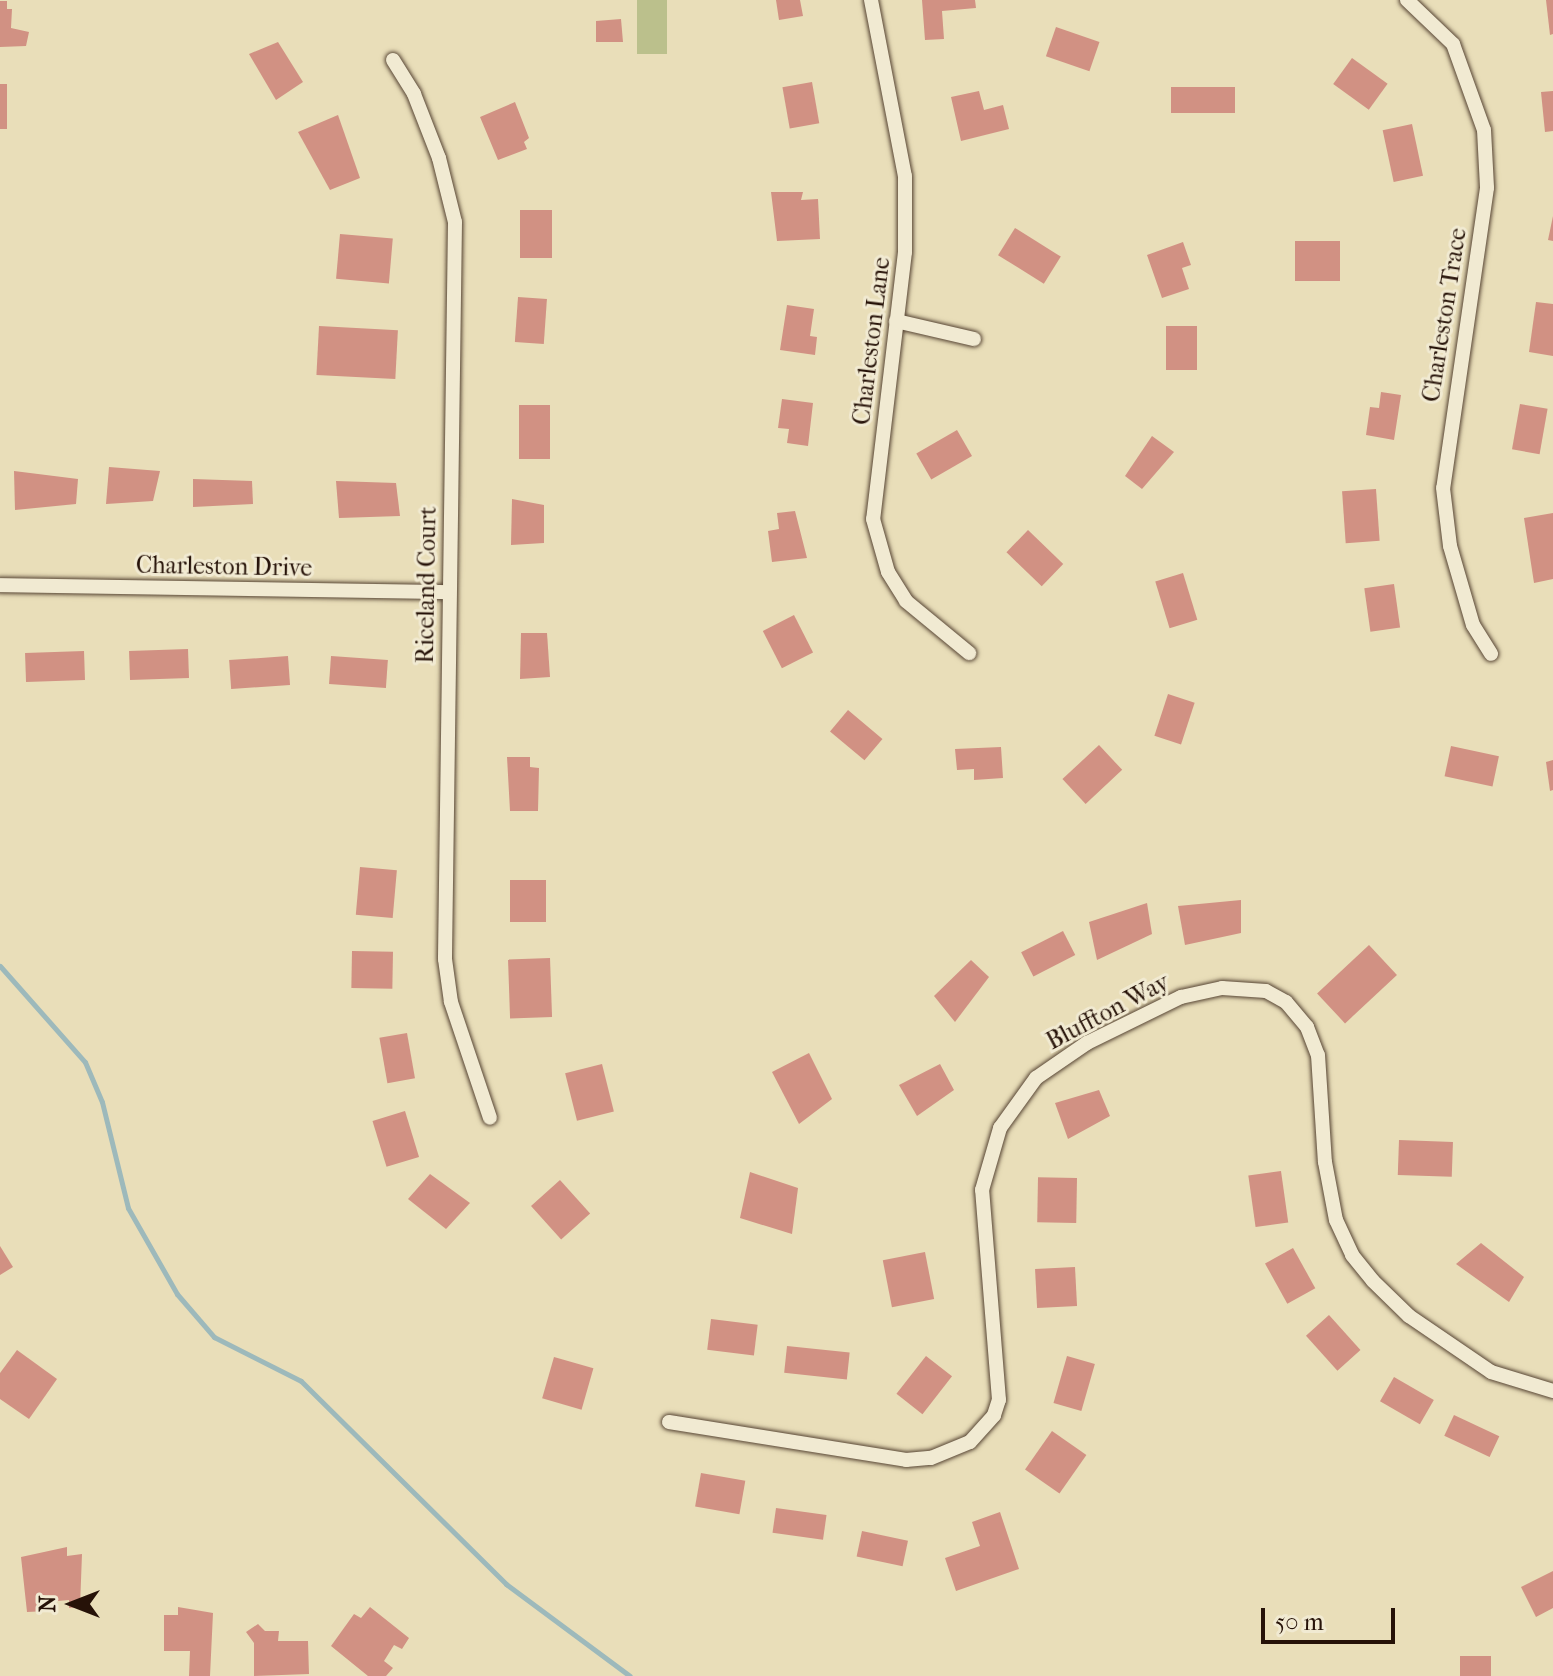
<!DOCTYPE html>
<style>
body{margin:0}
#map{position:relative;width:1553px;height:1676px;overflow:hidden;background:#e9deb9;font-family:"IM FELL French Canon",serif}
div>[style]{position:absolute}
.green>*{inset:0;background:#bbc08c;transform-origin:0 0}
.stream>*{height:5px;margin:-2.5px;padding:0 2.5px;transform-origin:2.5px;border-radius:2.5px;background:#9db9bb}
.building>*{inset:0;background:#d19183;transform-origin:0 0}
.roads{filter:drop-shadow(0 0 2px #574534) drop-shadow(0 0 2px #574534)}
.minor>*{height:14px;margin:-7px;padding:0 7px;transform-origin:7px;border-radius:7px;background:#f1ead2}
span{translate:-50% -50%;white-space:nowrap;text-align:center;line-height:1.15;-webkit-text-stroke:6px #f1ead2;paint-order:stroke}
.street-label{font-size:24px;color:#261208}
.north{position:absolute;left:32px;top:1564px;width:80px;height:80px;-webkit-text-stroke:6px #f1ead2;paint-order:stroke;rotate:270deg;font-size:22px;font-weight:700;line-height:32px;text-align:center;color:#261208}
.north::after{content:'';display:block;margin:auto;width:28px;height:36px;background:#261208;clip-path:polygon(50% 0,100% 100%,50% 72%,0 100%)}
.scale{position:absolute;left:1261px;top:1608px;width:134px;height:36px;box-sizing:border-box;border:4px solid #261208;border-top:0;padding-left:10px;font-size:24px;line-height:28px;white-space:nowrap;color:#261208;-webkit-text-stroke:6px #f1ead2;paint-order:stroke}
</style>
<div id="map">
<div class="green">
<i style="left:637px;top:0;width:30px;height:54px"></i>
</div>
<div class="stream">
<i style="left:0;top:966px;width:128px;rotate:48.5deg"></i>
<i style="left:85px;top:1062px;width:43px;rotate:67deg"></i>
<i style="left:102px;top:1102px;width:109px;rotate:76.2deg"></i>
<i style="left:128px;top:1208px;width:99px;rotate:60.3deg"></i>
<i style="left:177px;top:1294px;width:57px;rotate:49.3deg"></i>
<i style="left:214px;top:1337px;width:97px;rotate:26.8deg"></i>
<i style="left:301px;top:1381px;width:289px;rotate:44.7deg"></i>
<i style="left:506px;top:1584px;width:154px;rotate:36.6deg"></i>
</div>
<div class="building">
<i style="clip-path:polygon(776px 0,800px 0,803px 16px,779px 20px)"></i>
<i style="clip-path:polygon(922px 0,975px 0,976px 8px,942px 11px,944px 39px,925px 40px)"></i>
<i style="clip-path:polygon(1546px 0,1553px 0,1553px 34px,1550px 35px)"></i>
<i style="clip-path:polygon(0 1px,7px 1px,7px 9px,12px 9px,11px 28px,29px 32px,26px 46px,0 47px)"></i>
<i style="clip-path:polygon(621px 19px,623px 42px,596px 42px,596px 21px)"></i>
<i style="left:1056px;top:27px;width:46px;height:31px;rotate:19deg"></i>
<i style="clip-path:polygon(278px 42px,303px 82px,276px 100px,249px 54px)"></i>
<i style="left:1352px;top:58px;width:44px;height:32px;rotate:36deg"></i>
<i style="left:812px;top:82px;width:42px;height:30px;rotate:80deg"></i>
<i style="left:0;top:84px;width:7px;height:45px"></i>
<i style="left:1171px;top:87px;width:64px;height:26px"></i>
<i style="clip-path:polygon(979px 91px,984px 110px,1003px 105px,1009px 129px,961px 141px,951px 97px)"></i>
<i style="clip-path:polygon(1553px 91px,1553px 131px,1545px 132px,1541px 92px)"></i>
<i style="clip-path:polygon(515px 102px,529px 138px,524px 142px,527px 149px,498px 160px,480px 117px)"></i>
<i style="clip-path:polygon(338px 115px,360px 178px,330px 190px,298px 132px)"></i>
<i style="left:1412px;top:124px;width:53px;height:30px;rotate:78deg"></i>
<i style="clip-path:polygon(771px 192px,803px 192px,801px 200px,818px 199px,820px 239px,777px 241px)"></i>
<i style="left:520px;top:210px;width:32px;height:48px"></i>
<i style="clip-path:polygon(1553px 216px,1553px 241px,1548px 240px)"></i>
<i style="left:1015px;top:228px;width:54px;height:32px;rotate:32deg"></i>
<i style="left:340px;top:234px;width:53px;height:45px;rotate:5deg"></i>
<i style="left:1295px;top:241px;width:45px;height:40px"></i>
<i style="clip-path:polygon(1183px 242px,1191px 265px,1182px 268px,1189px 289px,1162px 298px,1147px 255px)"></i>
<i style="left:518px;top:297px;width:29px;height:45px;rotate:4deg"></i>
<i style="clip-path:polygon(1536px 302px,1553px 304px,1553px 356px,1529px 352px)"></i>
<i style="clip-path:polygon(787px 305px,814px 309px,810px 336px,817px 337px,815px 355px,780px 350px)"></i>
<i style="left:319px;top:326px;width:79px;height:49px;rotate:3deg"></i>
<i style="left:1166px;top:326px;width:31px;height:44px"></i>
<i style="clip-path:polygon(1381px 392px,1401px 395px,1394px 440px,1366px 435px,1370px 407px,1379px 408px)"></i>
<i style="clip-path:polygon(782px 399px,813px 403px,808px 446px,787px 443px,789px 429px,778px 428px)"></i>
<i style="left:1520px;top:404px;width:28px;height:46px;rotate:10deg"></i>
<i style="left:519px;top:405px;width:31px;height:54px"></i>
<i style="left:957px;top:430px;width:30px;height:47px;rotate:60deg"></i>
<i style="clip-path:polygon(1152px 436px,1174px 452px,1142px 489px,1125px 476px)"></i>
<i style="clip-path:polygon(109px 467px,160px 471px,153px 501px,106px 504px)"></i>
<i style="clip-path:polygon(14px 471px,78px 479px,76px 504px,15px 510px)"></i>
<i style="clip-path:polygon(193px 479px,252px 481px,253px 504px,193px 507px)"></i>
<i style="clip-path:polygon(336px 481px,396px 483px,400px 516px,339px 518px)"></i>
<i style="left:1376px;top:489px;width:52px;height:34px;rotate:86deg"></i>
<i style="clip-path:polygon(512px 499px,544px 505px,544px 543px,511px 545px)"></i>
<i style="clip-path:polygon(795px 511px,807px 558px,772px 562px,768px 531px,779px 529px,777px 513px)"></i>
<i style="clip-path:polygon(1553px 513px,1553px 579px,1534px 583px,1524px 518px)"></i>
<i style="left:1028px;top:530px;width:49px;height:31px;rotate:44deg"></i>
<i style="left:1183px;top:573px;width:49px;height:29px;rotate:73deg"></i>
<i style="left:1394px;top:584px;width:44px;height:30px;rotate:82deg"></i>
<i style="left:794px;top:615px;width:42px;height:35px;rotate:63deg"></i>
<i style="clip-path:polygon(521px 633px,547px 633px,550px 677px,520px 679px)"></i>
<i style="left:188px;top:649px;width:29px;height:59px;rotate:88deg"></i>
<i style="left:84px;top:651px;width:29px;height:59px;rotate:88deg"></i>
<i style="left:288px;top:656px;width:29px;height:59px;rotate:86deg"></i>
<i style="left:331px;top:656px;width:57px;height:28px;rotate:4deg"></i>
<i style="left:1168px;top:694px;width:28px;height:44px;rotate:18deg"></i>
<i style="left:848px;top:710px;width:45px;height:28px;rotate:40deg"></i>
<i style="left:1099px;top:745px;width:34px;height:50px;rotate:47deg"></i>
<i style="left:1451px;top:746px;width:49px;height:31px;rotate:12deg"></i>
<i style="clip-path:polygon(1001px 747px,1003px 778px,974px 780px,974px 769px,957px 770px,955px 749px)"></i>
<i style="clip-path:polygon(507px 757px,530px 757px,530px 767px,539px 768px,538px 811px,510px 811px)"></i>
<i style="clip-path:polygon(1553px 760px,1553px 790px,1550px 791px,1546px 762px)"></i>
<i style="left:360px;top:867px;width:37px;height:48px;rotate:5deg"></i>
<i style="left:510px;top:880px;width:36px;height:42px"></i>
<i style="clip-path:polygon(1241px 900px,1241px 933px,1185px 945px,1178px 906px)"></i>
<i style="clip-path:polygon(1147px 903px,1152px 934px,1097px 960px,1089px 922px)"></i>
<i style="left:1063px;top:931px;width:27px;height:47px;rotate:63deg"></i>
<i style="left:1369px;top:945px;width:41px;height:71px;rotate:47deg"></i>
<i style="left:352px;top:951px;width:41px;height:37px;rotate:1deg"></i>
<i style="left:550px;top:958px;width:59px;height:42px;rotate:88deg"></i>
<i style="clip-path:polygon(971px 960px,989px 977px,955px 1022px,934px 996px)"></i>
<i style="left:407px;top:1033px;width:46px;height:28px;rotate:80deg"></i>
<i style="clip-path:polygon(809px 1053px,832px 1099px,799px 1124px,772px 1072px)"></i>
<i style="left:602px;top:1064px;width:49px;height:38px;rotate:76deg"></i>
<i style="clip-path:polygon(940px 1064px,954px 1090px,917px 1116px,899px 1085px)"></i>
<i style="clip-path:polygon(1099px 1090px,1110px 1116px,1068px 1139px,1055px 1103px)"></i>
<i style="left:405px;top:1111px;width:48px;height:34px;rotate:73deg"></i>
<i style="left:1399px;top:1140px;width:54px;height:35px;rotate:2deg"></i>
<i style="left:1281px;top:1171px;width:52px;height:33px;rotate:82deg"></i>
<i style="clip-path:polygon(750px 1172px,798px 1188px,792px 1234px,740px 1218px)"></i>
<i style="clip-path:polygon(430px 1174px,470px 1203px,446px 1229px,408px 1199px)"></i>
<i style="left:1077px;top:1178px;width:45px;height:39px;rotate:91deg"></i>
<i style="left:560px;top:1180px;width:45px;height:39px;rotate:48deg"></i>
<i style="clip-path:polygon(1481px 1243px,1524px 1277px,1509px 1302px,1456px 1264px)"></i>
<i style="clip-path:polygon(0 1246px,13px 1267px,0 1275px)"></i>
<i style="left:1293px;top:1248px;width:46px;height:32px;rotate:61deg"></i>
<i style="left:925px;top:1252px;width:48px;height:43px;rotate:79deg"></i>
<i style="left:1075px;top:1267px;width:39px;height:40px;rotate:87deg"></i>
<i style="left:1329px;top:1315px;width:47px;height:31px;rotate:48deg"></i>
<i style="left:711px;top:1319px;width:47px;height:31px;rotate:7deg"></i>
<i style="left:787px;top:1346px;width:63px;height:27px;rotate:6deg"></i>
<i style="clip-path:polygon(17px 1350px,57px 1379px,29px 1419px,0 1399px,0 1373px)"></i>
<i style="left:926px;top:1356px;width:33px;height:48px;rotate:38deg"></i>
<i style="left:1067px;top:1356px;width:29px;height:49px;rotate:16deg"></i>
<i style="left:554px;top:1357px;width:41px;height:43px;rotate:16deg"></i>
<i style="left:1394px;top:1377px;width:46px;height:28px;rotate:30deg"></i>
<i style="left:1454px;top:1415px;width:50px;height:23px;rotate:25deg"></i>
<i style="left:1052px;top:1431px;width:42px;height:47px;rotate:35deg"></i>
<i style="left:701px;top:1473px;width:45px;height:34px;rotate:10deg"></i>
<i style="left:776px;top:1508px;width:51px;height:25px;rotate:8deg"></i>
<i style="clip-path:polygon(1000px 1512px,1019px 1569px,956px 1591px,945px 1558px,980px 1546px,972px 1522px)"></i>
<i style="left:862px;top:1531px;width:47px;height:26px;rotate:12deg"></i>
<i style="clip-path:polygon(67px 1547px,67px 1556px,82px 1554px,80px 1607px,69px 1608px,69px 1600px,47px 1602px,48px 1611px,27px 1612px,21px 1557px)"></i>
<i style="clip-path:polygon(1553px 1571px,1553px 1608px,1536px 1617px,1521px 1587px)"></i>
<i style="clip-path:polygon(178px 1607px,213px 1613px,210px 1676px,189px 1676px,190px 1651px,164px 1651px,164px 1615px,178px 1615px)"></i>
<i style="clip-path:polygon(370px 1607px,409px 1638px,402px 1649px,394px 1645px,384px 1661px,393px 1668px,386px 1676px,368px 1676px,331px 1646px,354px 1614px,361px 1618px)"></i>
<i style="clip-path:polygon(258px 1624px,265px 1631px,279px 1631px,278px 1641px,308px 1641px,309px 1674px,254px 1676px,254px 1643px,246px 1632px)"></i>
<i style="left:1460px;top:1656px;width:31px;height:20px"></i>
</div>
<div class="roads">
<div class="minor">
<i style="left:871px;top:0;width:179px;rotate:79.1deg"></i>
<i style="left:905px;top:176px;width:76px;rotate:90deg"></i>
<i style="left:905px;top:252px;width:269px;rotate:96.8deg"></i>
<i style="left:873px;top:519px;width:55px;rotate:74.2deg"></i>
<i style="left:888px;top:572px;width:34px;rotate:58deg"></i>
<i style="left:906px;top:601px;width:82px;rotate:39.5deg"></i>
<i style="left:1407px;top:0;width:64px;rotate:43.7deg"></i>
<i style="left:1453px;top:44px;width:91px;rotate:70.2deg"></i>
<i style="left:1484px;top:130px;width:58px;rotate:87deg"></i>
<i style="left:1487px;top:188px;width:303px;rotate:98.3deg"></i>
<i style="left:1443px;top:488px;width:58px;rotate:83.1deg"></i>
<i style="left:1450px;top:546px;width:82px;rotate:73.8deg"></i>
<i style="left:1473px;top:625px;width:34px;rotate:58deg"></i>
<i style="left:393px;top:60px;width:40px;rotate:58deg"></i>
<i style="left:414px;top:94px;width:69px;rotate:68.7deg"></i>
<i style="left:439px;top:158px;width:66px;rotate:76deg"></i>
<i style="left:455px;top:222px;width:737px;rotate:90.78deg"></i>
<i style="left:445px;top:959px;width:43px;rotate:82.1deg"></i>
<i style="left:451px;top:1002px;width:122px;rotate:71.4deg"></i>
<i style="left:896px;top:321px;width:80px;rotate:13deg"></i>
<i style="left:0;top:585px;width:448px;rotate:0.9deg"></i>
<i style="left:669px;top:1422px;width:240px;rotate:9.1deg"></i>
<i style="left:906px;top:1460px;width:25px;rotate:-5deg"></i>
<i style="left:931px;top:1458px;width:42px;rotate:-22.3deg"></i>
<i style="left:970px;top:1442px;width:36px;rotate:-48deg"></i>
<i style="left:994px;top:1415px;width:16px;rotate:-72deg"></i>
<i style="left:999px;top:1400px;width:211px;rotate:-94.6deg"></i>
<i style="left:982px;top:1190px;width:65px;rotate:-73.8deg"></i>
<i style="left:1000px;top:1128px;width:62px;rotate:-54.2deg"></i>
<i style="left:1036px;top:1078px;width:62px;rotate:-34.5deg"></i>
<i style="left:1087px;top:1043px;width:105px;rotate:-26.1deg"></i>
<i style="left:1181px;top:997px;width:42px;rotate:-12.4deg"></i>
<i style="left:1222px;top:988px;width:44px;rotate:3.9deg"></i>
<i style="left:1266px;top:991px;width:23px;rotate:29deg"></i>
<i style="left:1286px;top:1002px;width:33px;rotate:50deg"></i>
<i style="left:1307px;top:1027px;width:30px;rotate:69deg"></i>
<i style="left:1318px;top:1055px;width:107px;rotate:86.3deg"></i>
<i style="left:1325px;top:1162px;width:59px;rotate:79.3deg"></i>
<i style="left:1336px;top:1220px;width:38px;rotate:65deg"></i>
<i style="left:1352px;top:1255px;width:33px;rotate:51deg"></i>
<i style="left:1373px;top:1281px;width:50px;rotate:44.2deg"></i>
<i style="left:1409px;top:1316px;width:99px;rotate:34.3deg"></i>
<i style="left:1491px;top:1372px;width:65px;rotate:17deg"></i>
</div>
</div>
<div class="street-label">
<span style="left:1445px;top:315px;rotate:-81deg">Charleston Trace</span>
<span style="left:872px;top:341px;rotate:-83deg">Charleston Lane</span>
<span style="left:224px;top:567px;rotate:1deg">Charleston Drive</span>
<span style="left:427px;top:585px;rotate:-89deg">Riceland Court</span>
<span style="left:1108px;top:1012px;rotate:-28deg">Bluffton Way</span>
</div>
<div class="north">N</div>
<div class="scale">50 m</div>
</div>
